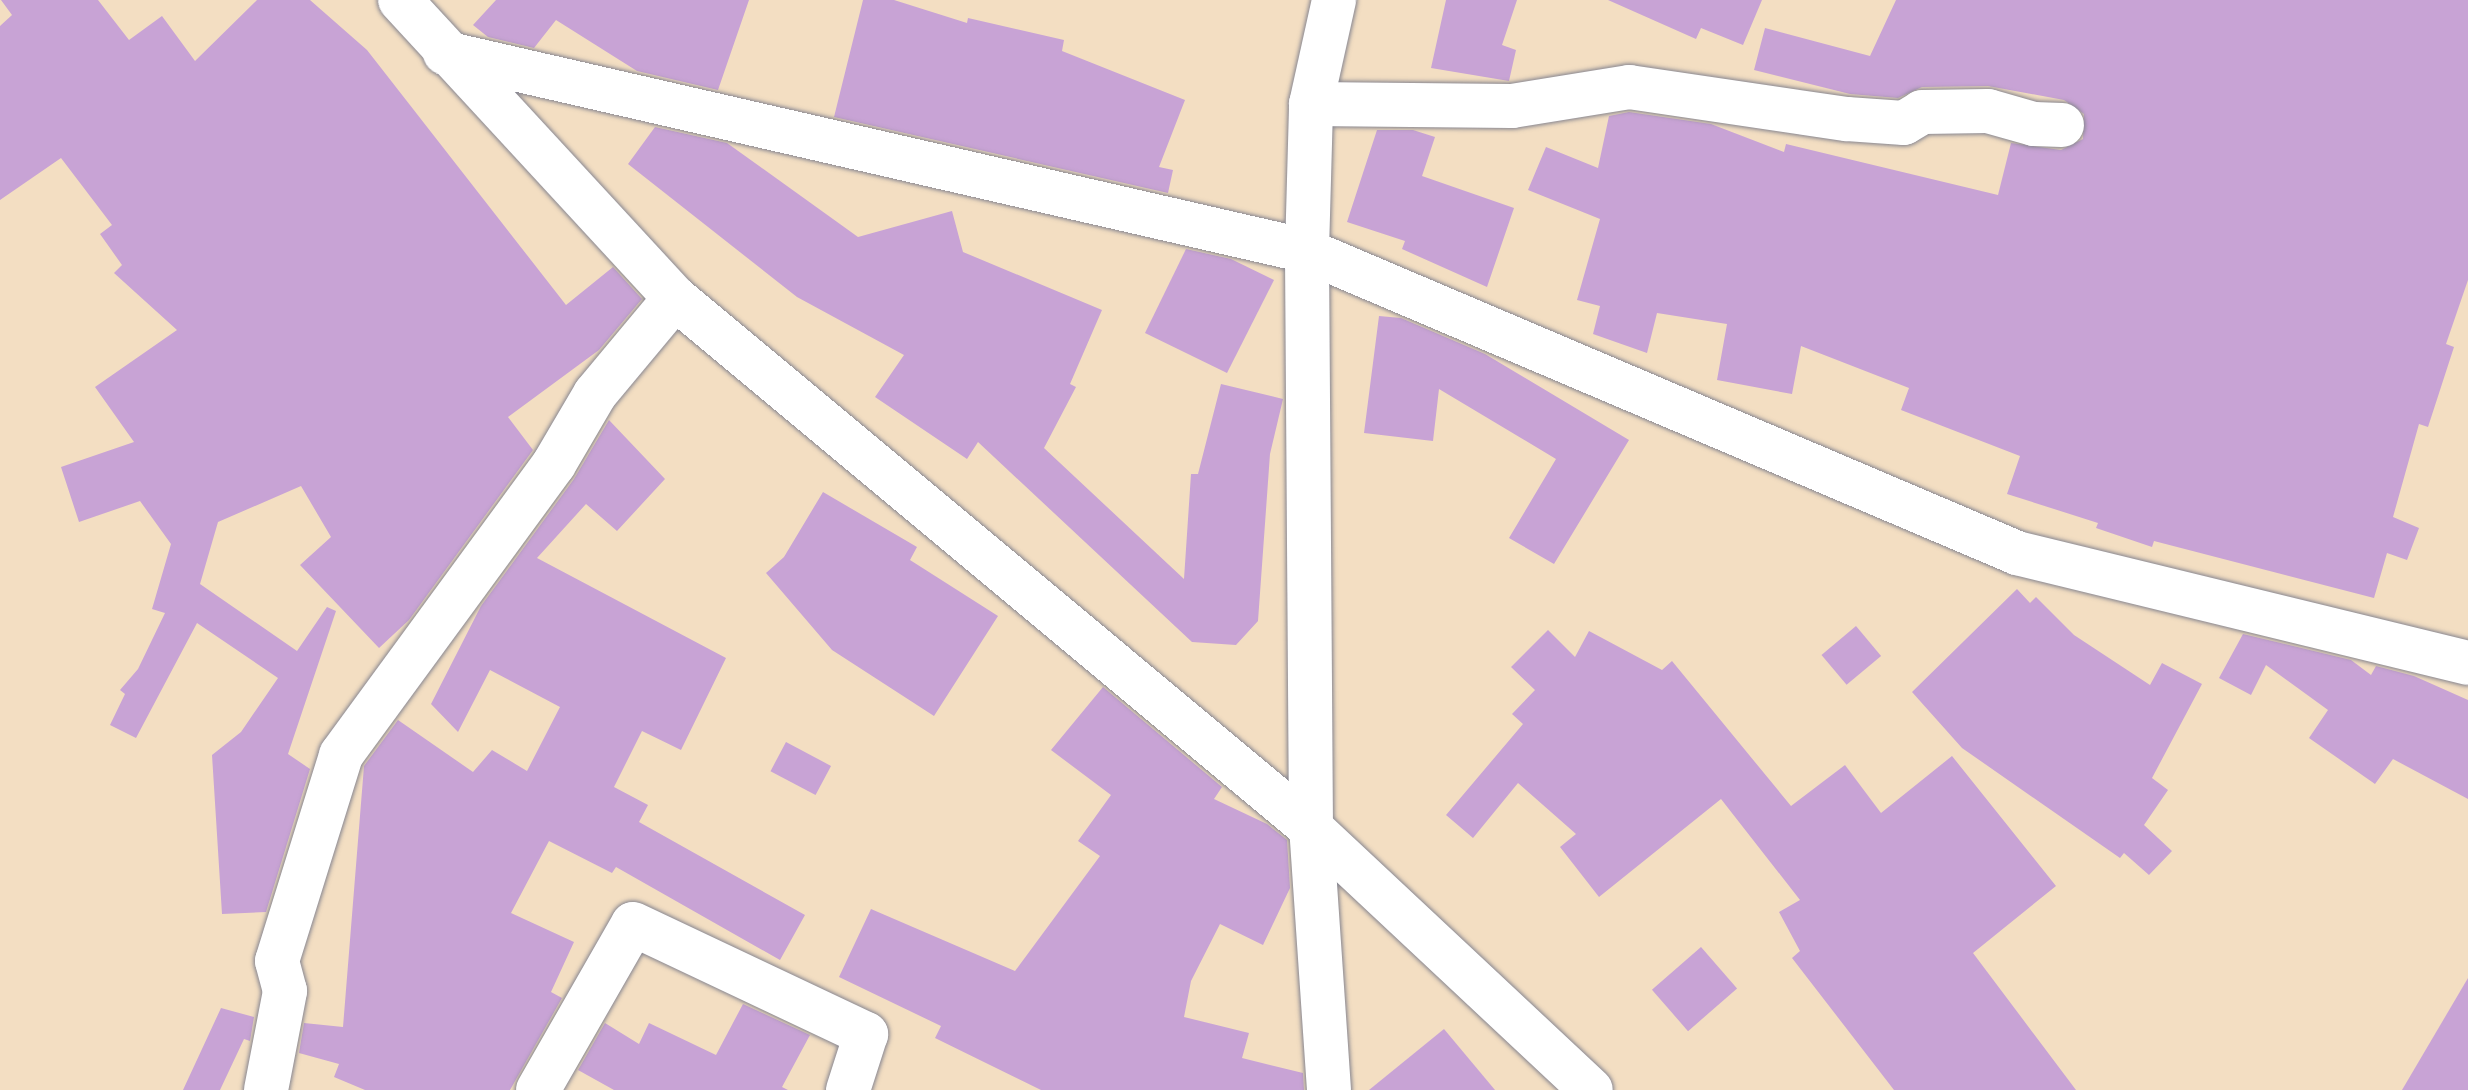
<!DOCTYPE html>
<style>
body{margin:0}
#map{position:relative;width:2468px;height:1090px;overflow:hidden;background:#f3dec2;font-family:"IM FELL DW Pica",serif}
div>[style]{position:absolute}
.building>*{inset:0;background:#c8a3d5;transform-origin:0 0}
.roads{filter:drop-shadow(0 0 2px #878690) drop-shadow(0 0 2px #878690)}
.minor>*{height:44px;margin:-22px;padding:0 22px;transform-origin:22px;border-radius:22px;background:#fff}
span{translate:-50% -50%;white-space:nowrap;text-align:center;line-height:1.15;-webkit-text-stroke:7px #f6f6f2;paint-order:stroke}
</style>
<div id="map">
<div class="building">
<i style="clip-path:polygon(1px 0,98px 0,129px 40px,162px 16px,195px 61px,257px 0,310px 0,367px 50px,566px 305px,613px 267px,642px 299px,599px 350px,508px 417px,533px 450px,409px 620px,379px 648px,300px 565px,331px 537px,301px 486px,218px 522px,200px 584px,297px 651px,327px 607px,336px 611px,288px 754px,310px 769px,266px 912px,222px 914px,212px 755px,241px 732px,278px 678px,197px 623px,136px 738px,110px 725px,125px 694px,120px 690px,138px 669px,165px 613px,152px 609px,171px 544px,140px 501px,79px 522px,61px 467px,134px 442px,95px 387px,177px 330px,114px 273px,122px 265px,100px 234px,112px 225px,61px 158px,0 200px,0 26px,12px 15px)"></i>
<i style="clip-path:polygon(496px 0,749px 0,718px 90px,637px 71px,556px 20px,534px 48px,488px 37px,473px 25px)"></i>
<i style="clip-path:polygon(863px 0,894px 0,967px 23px,968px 18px,1064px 40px,1062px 51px,1185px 100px,1159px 167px,1173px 170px,1168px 193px,834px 117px)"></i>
<i style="clip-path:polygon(1446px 0,1517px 0,1502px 45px,1516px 50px,1509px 81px,1431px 68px)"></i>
<i style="clip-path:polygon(1608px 0,1762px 0,1743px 45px,1701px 28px,1696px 39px)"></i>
<i style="clip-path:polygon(1896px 0,2468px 0,2468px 280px,2446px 344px,2454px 347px,2428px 427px,2419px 424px,2393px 517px,2419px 528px,2407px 560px,2387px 553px,2374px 598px,2154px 541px,2152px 547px,2096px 528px,2098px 523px,2007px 494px,2020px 456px,1901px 410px,1909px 388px,1801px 346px,1792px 394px,1717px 380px,1727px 324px,1657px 313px,1647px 353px,1593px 334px,1600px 306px,1577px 300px,1600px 219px,1528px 190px,1546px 147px,1598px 168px,1609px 116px,1629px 112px,1711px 124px,1784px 152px,1786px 144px,1998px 195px,2011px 143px,2061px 150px,2083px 139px,2084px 114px,2064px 100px,1988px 86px,1922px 87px,1898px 98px,1850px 94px,1754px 70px,1765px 28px,1870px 56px)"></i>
<i style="clip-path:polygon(655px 127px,727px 143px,858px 237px,952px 211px,963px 252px,1102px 310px,1070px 384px,1076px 387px,1044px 448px,1184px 579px,1191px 474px,1198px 474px,1221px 384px,1283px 399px,1270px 454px,1258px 621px,1236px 645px,1192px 642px,978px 442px,967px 459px,875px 397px,904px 355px,797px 297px,628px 164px)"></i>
<i style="clip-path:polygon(1377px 130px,1413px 130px,1435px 137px,1422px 176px,1514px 208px,1487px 287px,1402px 249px,1405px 241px,1347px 222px)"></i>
<i style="clip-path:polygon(1186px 249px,1231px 259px,1274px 280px,1227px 373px,1145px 333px)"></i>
<i style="clip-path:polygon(1379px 316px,1401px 318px,1485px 354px,1629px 440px,1554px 564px,1509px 538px,1556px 459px,1439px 389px,1433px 441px,1364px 433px)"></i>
<i style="clip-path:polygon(609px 420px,665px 479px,617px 531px,586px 504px,537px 558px,726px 658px,681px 750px,642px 731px,614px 787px,648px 805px,639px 822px,805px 915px,780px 960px,616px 867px,612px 873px,549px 841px,511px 913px,574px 942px,551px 992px,562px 998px,510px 1090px,365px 1090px,334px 1077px,339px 1064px,299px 1053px,304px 1023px,343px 1027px,364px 766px,398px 720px,473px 772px,492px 750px,527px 771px,560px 707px,490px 670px,458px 732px,431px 704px,481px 606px,574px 479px)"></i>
<i style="clip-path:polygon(823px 492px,917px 547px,910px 560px,998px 616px,934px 716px,832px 650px,766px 573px,784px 557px)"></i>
<i style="clip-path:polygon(2017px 589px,2030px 603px,2036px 597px,2074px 635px,2150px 685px,2162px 663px,2202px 684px,2152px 778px,2168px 790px,2144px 825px,2172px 851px,2149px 875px,2124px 853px,2120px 858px,1962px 748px,1912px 692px)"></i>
<i style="left:1856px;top:626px;width:39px;height:45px;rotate:50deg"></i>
<i style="clip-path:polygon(1548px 630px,1575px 657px,1589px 631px,1662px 670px,1672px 661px,1791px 806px,1845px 765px,1881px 813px,1952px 756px,2056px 886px,1973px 953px,2076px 1090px,1894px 1090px,1792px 958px,1800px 951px,1779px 912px,1800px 900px,1721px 799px,1599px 897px,1560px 847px,1576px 834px,1518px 783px,1473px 838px,1446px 815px,1523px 724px,1512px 714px,1535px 690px,1511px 667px)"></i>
<i style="clip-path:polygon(2243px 634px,2351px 660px,2371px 675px,2376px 666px,2414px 676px,2468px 700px,2468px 799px,2393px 759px,2375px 784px,2309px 738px,2328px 710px,2266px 665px,2251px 695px,2219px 678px)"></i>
<i style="clip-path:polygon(1103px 687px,1222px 787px,1214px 799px,1267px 824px,1287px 840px,1290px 888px,1263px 945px,1220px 924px,1191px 981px,1184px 1017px,1249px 1033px,1242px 1058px,1303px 1073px,1304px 1090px,1041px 1090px,935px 1038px,941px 1026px,839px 977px,871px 909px,1015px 971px,1100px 856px,1078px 841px,1111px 795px,1051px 750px)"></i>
<i style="left:786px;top:742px;width:51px;height:33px;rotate:28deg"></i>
<i style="left:1701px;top:947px;width:55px;height:65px;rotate:49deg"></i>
<i style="clip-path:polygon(2468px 978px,2468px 1090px,2402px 1090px)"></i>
<i style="clip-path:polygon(743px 1004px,810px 1035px,782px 1087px,788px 1090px,614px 1090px,578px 1070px,605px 1023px,639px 1044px,649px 1023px,716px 1055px)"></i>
<i style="clip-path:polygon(221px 1008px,254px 1017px,250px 1041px,244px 1039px,220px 1090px,183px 1090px)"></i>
<i style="clip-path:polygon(1444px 1029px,1495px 1090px,1369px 1090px)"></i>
</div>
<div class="roads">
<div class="minor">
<i style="left:400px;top:0;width:405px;rotate:47.3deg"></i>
<i style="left:675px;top:298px;width:828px;rotate:39.81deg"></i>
<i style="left:1311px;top:828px;width:383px;rotate:43.1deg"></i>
<i style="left:445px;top:53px;width:884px;rotate:12.94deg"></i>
<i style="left:1307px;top:251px;width:772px;rotate:23.04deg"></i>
<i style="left:2017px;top:553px;width:464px;rotate:13.7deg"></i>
<i style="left:1311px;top:104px;width:201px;rotate:0.6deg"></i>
<i style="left:1512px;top:106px;width:119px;rotate:-9.2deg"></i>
<i style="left:1629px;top:87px;width:220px;rotate:8.4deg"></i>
<i style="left:1847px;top:119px;width:57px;rotate:4deg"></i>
<i style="left:1904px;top:123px;width:21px;rotate:-31deg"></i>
<i style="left:1922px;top:112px;width:66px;rotate:-0.9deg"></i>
<i style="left:1988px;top:111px;width:48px;rotate:15.8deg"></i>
<i style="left:2034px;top:124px;width:28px;rotate:2deg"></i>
<i style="left:266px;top:1090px;width:101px;rotate:-79.1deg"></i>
<i style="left:285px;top:991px;width:31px;rotate:-105deg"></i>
<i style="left:277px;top:961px;width:216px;rotate:-72.7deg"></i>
<i style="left:341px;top:755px;width:361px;rotate:-53.8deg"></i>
<i style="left:554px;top:464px;width:81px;rotate:-59.6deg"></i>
<i style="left:595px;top:394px;width:125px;rotate:-50.2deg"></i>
<i style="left:538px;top:1090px;width:191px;rotate:-60.2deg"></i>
<i style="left:633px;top:924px;width:258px;rotate:25.3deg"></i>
<i style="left:866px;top:1034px;width:59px;rotate:107.8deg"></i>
<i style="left:1329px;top:1090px;width:263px;rotate:-93.9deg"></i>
<i style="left:1311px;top:828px;width:577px;rotate:-90.4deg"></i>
<i style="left:1307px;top:251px;width:147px;rotate:-88.4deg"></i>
<i style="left:1311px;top:104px;width:107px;rotate:-77.5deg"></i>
</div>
</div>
</div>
